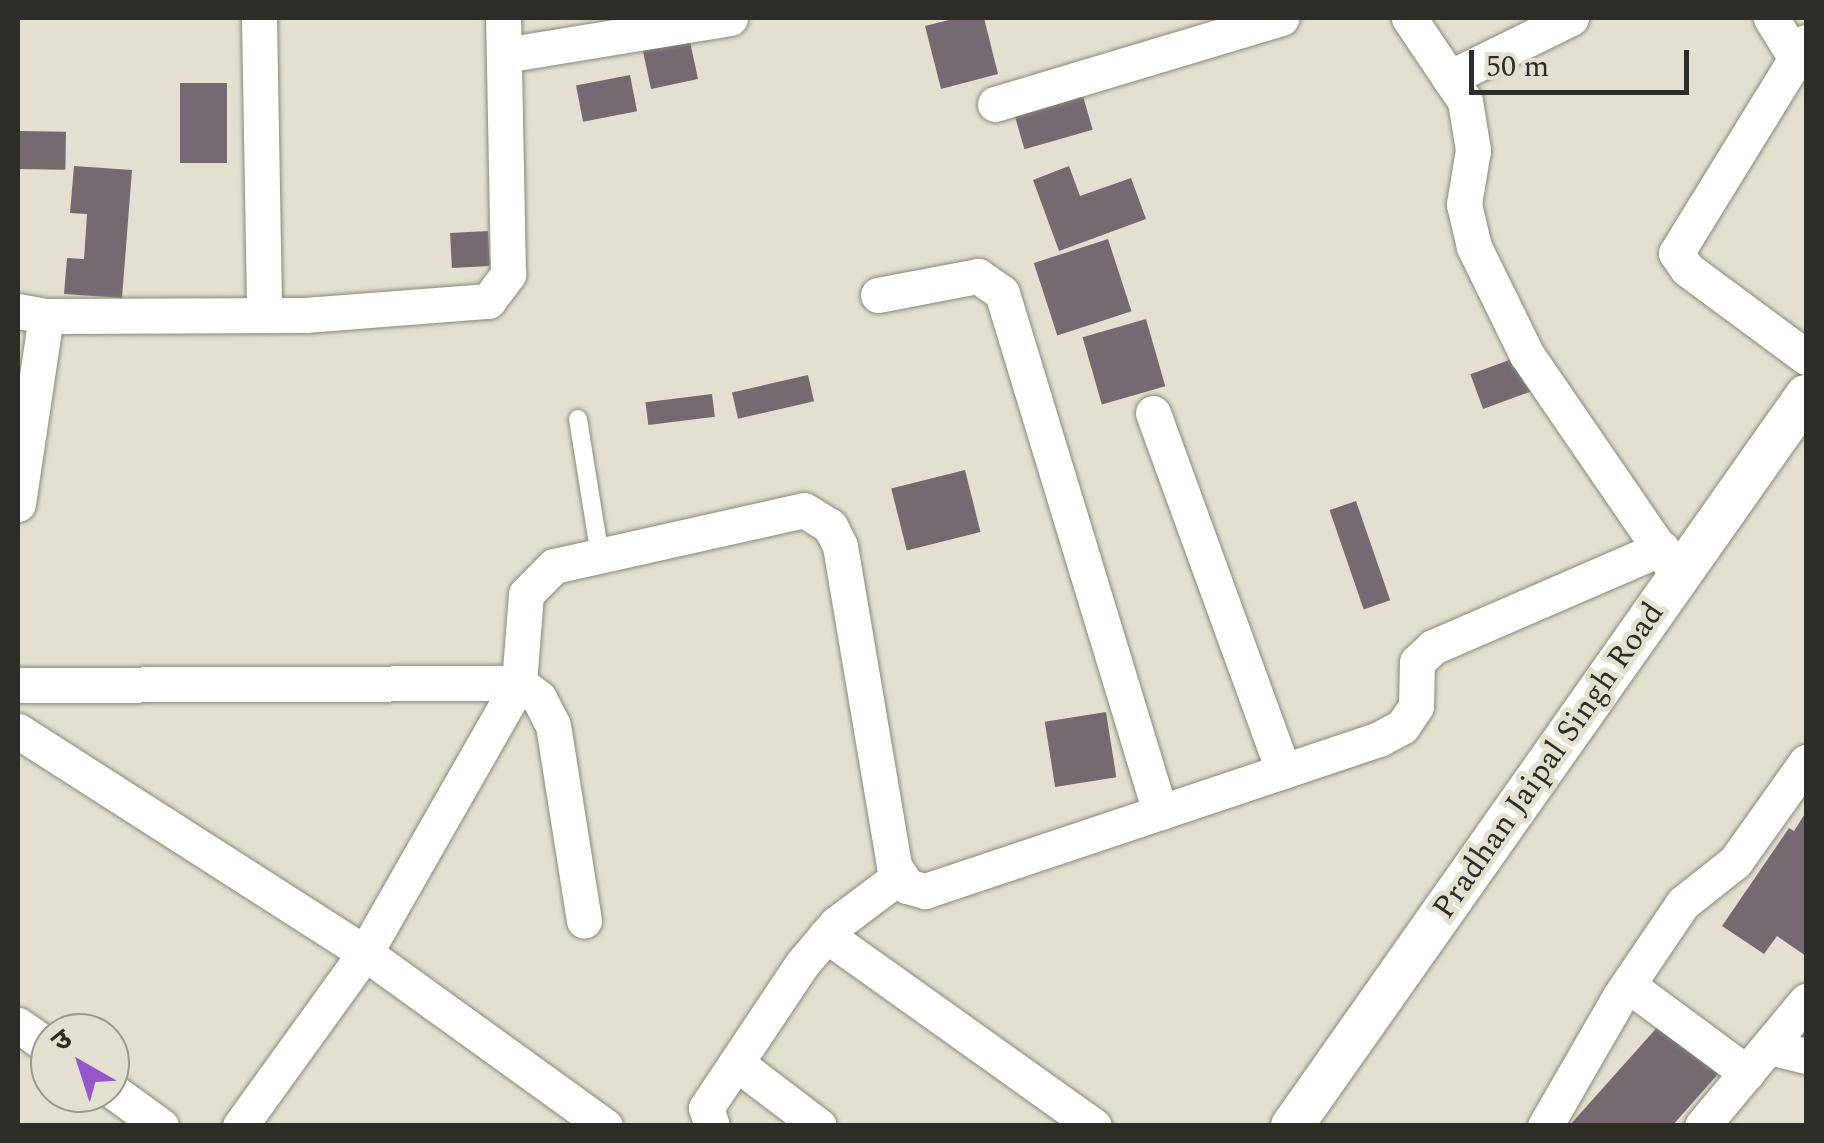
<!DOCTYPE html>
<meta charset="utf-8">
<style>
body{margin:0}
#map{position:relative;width:1824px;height:1143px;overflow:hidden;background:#e3e0d1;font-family:Spectral,"Noto Sans Devanagari",serif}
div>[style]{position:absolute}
.building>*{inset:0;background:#756972;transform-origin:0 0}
.roads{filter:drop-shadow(0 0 2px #898779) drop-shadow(0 0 2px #898779)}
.service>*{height:18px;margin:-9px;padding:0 9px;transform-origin:9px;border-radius:9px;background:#fff}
.minor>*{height:35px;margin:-17.5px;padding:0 17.5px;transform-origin:17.5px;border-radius:17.5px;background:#fff}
.tertiary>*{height:42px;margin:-21px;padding:0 21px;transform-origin:21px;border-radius:21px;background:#fff}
span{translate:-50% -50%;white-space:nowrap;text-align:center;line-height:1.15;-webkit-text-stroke:10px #e3e0d1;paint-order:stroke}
.street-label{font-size:32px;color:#2d2c27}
.frame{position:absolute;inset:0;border:20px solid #2d2c27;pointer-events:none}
.north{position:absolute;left:30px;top:1013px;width:100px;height:100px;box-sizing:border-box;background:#e3e0d1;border:2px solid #9a988d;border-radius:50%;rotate:321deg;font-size:28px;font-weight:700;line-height:40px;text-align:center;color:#2d2c27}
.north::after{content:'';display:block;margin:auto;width:35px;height:45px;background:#9555cb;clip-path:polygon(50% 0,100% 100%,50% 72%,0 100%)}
.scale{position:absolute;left:1469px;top:50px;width:220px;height:45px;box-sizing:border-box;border:5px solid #2d2c27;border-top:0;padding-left:12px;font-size:30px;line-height:35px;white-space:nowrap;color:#2d2c27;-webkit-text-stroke:8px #e3e0d1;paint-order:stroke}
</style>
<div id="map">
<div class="building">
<i style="clip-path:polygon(957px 18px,984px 18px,998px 74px,941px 89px,925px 26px)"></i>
<i style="left:688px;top:32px;width:48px;height:48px;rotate:78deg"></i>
<i style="left:630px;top:75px;width:37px;height:55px;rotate:79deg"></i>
<i style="left:180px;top:83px;width:47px;height:80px"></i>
<i style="left:1083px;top:96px;width:35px;height:71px;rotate:74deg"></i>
<i style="left:18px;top:131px;width:48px;height:38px;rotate:1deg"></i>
<i style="clip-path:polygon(74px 166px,132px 170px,122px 298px,64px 294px,67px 258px,84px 259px,87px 214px,70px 213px)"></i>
<i style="clip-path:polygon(1069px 166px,1080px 196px,1131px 178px,1146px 219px,1059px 251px,1033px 180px)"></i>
<i style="left:488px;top:231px;width:35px;height:38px;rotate:87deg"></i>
<i style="left:1108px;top:239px;width:76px;height:78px;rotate:72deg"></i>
<i style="left:1146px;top:319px;width:70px;height:66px;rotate:74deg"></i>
<i style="left:1523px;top:355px;width:37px;height:56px;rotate:70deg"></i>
<i style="left:808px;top:375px;width:27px;height:78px;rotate:77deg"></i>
<i style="left:712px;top:394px;width:23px;height:67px;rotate:83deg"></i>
<i style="left:965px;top:470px;width:64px;height:76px;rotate:76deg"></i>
<i style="left:1356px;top:501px;width:105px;height:28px;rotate:71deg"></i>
<i style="left:1106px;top:712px;width:66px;height:62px;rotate:81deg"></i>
<i style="clip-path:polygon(1806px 812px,1806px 956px,1777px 936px,1764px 954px,1722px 926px,1789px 828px,1794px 831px)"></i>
<i style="clip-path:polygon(1661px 1023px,1718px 1074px,1672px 1126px,1569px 1126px)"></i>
</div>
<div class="roads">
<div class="service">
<i style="left:578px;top:419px;width:139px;rotate:80.9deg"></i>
</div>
<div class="minor">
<i style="left:259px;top:18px;width:297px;rotate:89deg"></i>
<i style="left:1409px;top:18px;width:100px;rotate:56deg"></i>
<i style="left:1465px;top:101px;width:50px;rotate:80.7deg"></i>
<i style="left:1473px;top:150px;width:55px;rotate:99.5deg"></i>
<i style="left:1464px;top:204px;width:44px;rotate:76.9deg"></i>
<i style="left:1474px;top:247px;width:120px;rotate:63.9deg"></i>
<i style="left:1527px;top:355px;width:255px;rotate:55.6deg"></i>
<i style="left:1771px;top:18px;width:46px;rotate:58.4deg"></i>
<i style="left:1806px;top:42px;width:248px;rotate:121.6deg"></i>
<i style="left:1676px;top:253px;width:19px;rotate:55deg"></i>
<i style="left:1687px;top:269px;width:148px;rotate:36.5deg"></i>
<i style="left:505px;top:55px;width:228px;rotate:-9.3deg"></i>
<i style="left:1449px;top:78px;width:136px;rotate:-26.2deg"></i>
<i style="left:995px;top:104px;width:299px;rotate:-16.7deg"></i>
<i style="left:878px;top:295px;width:102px;rotate:-10.8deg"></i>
<i style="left:978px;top:276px;width:29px;rotate:35deg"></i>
<i style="left:1002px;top:293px;width:543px;rotate:73.07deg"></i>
<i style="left:18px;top:311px;width:28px;rotate:10deg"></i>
<i style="left:46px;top:316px;width:190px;rotate:98.5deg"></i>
<i style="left:46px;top:316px;width:259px;rotate:-0.2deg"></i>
<i style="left:305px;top:315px;width:184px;rotate:-4.4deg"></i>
<i style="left:488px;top:301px;width:34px;rotate:-53deg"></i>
<i style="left:508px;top:274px;width:256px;rotate:-91.1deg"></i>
<i style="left:1153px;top:413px;width:381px;rotate:70deg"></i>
<i style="left:18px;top:685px;width:501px;rotate:-0.23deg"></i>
<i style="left:519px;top:683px;width:25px;rotate:37deg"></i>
<i style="left:539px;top:698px;width:30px;rotate:63deg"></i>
<i style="left:553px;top:725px;width:198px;rotate:81deg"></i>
<i style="left:18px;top:731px;width:412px;rotate:32.6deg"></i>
<i style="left:365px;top:953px;width:296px;rotate:35.8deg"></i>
<i style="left:826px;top:935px;width:329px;rotate:35.5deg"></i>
<i style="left:1628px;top:985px;width:148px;rotate:36.5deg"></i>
<i style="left:18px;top:1025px;width:39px;rotate:35deg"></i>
<i style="left:1770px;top:1047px;width:37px;rotate:14deg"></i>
<i style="left:736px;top:1063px;width:104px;rotate:37.2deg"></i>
<i style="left:110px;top:1089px;width:63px;rotate:36deg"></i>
<i style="left:240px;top:1126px;width:213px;rotate:-54.2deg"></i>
<i style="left:365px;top:953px;width:311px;rotate:-60.3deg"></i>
<i style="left:519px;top:683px;width:89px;rotate:-85.5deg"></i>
<i style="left:526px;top:594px;width:40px;rotate:-45deg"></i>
<i style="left:554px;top:566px;width:256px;rotate:-12.6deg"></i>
<i style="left:804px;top:510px;width:31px;rotate:32deg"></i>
<i style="left:830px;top:526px;width:22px;rotate:63deg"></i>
<i style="left:840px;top:546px;width:325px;rotate:80.4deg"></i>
<i style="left:894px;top:866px;width:24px;rotate:57deg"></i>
<i style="left:907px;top:886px;width:19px;rotate:16deg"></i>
<i style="left:925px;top:891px;width:479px;rotate:-18.5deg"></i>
<i style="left:1379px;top:739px;width:26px;rotate:-28deg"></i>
<i style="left:1402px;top:727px;width:25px;rotate:-56deg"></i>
<i style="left:1416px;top:706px;width:44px;rotate:-88.7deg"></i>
<i style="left:1417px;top:662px;width:22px;rotate:-43deg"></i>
<i style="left:1433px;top:647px;width:249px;rotate:-23.4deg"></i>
<i style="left:712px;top:1126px;width:19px;rotate:-108deg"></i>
<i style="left:706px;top:1108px;width:173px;rotate:-56.3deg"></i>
<i style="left:802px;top:964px;width:52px;rotate:-49.6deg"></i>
<i style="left:836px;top:924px;width:80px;rotate:-36.9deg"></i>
<i style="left:1545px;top:1126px;width:150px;rotate:-60deg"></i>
<i style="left:1620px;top:996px;width:112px;rotate:-55.9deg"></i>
<i style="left:1683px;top:903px;width:66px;rotate:-38.3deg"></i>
<i style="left:1735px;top:862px;width:123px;rotate:-54.6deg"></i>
<i style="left:1702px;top:1126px;width:163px;rotate:-50.2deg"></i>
</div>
<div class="tertiary">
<i style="left:1292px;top:1126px;width:893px;rotate:-54.85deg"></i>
</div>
</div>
<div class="street-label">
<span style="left:1549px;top:761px;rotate:-55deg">Pradhan Jaipal Singh Road</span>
</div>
<div class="frame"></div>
<div class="north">उ</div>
<div class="scale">50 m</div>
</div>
